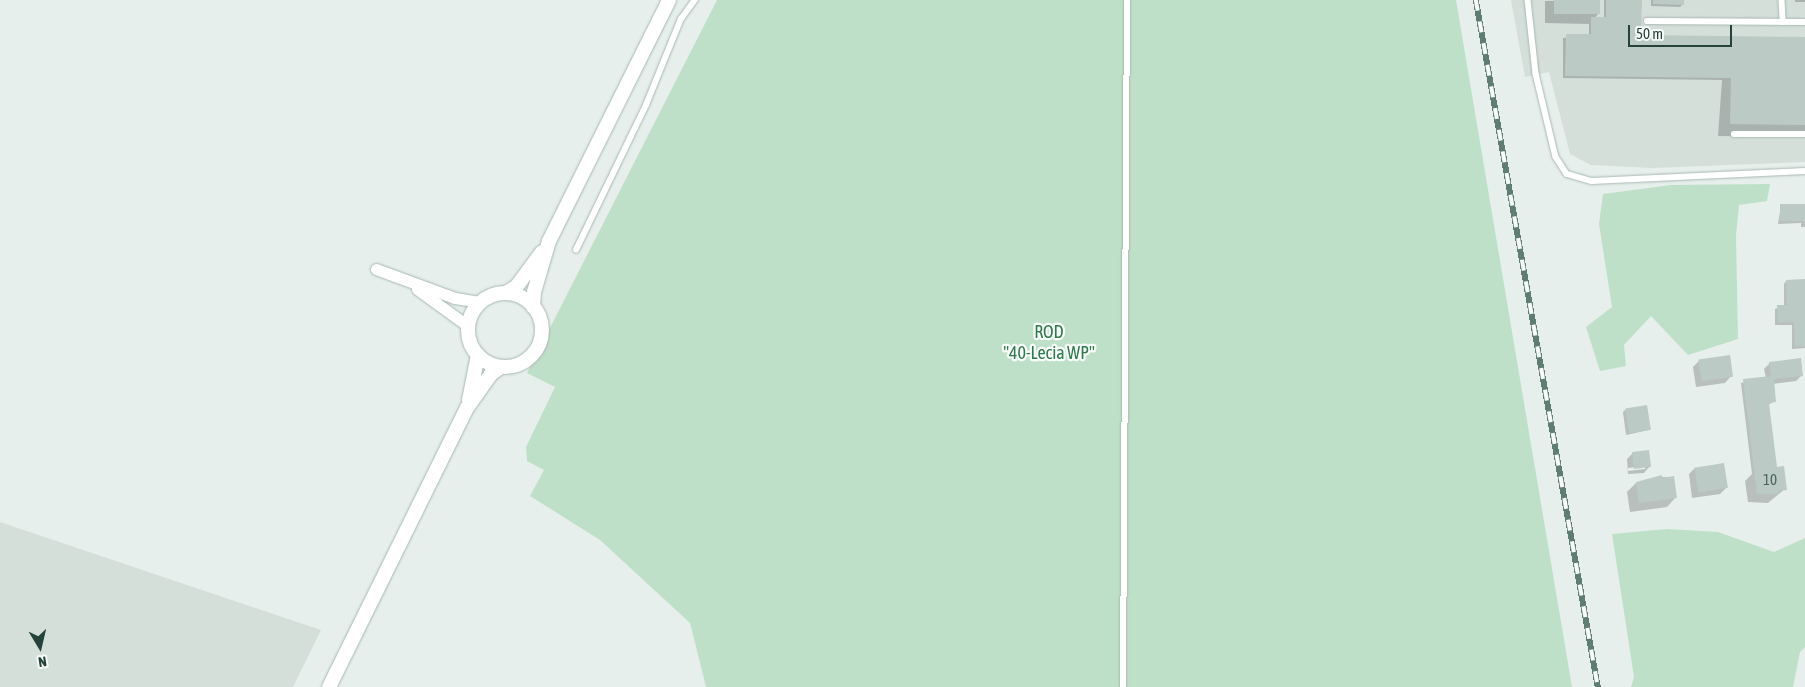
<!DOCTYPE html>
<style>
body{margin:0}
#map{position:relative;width:1805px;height:687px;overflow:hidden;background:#e6efeb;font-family:"Asap Condensed",sans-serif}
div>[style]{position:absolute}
.built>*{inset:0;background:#d4dfda}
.green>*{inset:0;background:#bfe0c8}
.shadow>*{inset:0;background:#0003;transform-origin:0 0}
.building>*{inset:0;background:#bbcac4;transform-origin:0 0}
.roads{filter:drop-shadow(0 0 1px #a8b8b2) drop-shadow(0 0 1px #a8b8b2)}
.service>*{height:5.5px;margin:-2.75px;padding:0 2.75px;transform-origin:2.75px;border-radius:2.75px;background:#fff}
.minor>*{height:11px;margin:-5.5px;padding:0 5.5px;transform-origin:5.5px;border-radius:5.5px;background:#fff}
.tertiary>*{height:14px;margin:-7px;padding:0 7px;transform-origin:7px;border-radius:7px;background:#fff}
.tertiary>.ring{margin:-7px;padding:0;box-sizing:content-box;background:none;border:14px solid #fff;border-radius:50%}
.rail>*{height:5.5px;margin-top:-2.75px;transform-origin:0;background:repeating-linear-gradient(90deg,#f7fbf9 0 11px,#5f7d75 0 22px);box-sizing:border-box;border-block:1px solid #5f7d75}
span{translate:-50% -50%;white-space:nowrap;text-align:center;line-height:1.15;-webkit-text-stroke:4.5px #f7fbf9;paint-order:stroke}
.number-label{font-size:15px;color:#4a645c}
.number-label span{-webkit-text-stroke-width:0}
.park-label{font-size:18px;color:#2d7a4b}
.north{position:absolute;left:15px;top:622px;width:50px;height:50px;-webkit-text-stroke:4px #f7fbf9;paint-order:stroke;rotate:171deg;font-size:14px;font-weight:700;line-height:20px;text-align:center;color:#24423a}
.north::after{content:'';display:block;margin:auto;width:18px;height:22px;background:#24423a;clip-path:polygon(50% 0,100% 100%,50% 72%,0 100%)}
.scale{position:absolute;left:1628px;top:25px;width:104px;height:22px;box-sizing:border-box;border:2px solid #24423a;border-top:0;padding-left:6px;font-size:15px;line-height:18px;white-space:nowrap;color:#24423a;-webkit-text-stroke:4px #f7fbf9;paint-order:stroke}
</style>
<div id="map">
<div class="built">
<i style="clip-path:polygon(1511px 0,1805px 0,1805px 162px,1652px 168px,1591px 165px,1570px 154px,1549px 72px,1525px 77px)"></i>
<i style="clip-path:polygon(0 522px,321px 630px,293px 687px,0 687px)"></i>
</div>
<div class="green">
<i style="clip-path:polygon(717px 0,1456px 0,1572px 687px,706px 687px,690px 623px,600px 540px,530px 496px,544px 470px,527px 461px,526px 447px,555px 387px,527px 373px)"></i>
<i style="clip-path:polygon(1770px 184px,1767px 201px,1739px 205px,1736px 235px,1738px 339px,1688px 355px,1651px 316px,1624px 345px,1626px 366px,1600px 371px,1586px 327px,1612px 307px,1599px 224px,1603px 194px,1671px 185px)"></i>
<i style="clip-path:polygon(1667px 529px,1718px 532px,1774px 552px,1805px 538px,1805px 647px,1800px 652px,1793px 687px,1631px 687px,1634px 677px,1612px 534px)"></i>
</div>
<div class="shadow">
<i style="clip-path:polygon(1599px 0,1598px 14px,1594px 19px,1604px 18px,1604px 0,1640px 0,1640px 36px,1805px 38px,1805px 137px,1718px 136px,1722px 80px,1563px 78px,1563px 38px,1589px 35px,1589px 24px,1545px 23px,1545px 1px)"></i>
<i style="clip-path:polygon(1651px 0,1683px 0,1683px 4px,1680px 7px,1651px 6px)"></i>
<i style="left:1795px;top:0;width:10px;height:2px"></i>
<i style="clip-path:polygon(1781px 206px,1805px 206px,1805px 227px,1801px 227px,1801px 223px,1778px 224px)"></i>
<i style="clip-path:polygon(1805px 280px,1805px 348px,1792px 349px,1792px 325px,1775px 325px,1775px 309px,1784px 306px,1784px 284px,1786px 281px)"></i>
<i style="clip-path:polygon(1699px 361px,1731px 376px,1725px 383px,1696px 387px,1693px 367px)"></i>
<i style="clip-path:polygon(1770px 363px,1802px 375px,1796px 381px,1773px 384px,1775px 401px,1768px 405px,1776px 469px,1785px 489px,1768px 503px,1748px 502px,1745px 481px,1752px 474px,1741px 383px,1766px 378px,1764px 369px)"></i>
<i style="clip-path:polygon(1625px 410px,1649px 430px,1626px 435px,1623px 412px)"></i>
<i style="clip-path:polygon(evenodd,1633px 453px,1650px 466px,1644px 473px,1628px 474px,1627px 459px,1633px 453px,1645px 466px,1645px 469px,1628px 471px,1628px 468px,1645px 466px)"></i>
<i style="clip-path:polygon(1695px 468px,1726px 488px,1720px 494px,1692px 498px,1689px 474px)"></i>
<i style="clip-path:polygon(1662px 477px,1673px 477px,1676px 497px,1667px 507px,1630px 512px,1627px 492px,1636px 483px)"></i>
</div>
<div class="building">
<i style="left:1554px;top:0;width:46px;height:14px"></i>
<i style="clip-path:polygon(1606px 0,1642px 0,1641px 35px,1805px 37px,1805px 125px,1730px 124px,1731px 78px,1565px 76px,1566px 34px,1591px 34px,1591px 17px,1606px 17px)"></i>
<i style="clip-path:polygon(1653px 0,1684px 0,1684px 5px,1653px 4px)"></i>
<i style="left:1805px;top:204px;width:17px;height:25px;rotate:90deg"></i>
<i style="clip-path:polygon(1805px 279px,1805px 346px,1795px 346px,1794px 322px,1778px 323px,1777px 305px,1787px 305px,1786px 280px)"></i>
<i style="left:1730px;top:355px;width:22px;height:32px;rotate:82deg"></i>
<i style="clip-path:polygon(1801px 358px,1803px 376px,1774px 379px,1776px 402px,1769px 403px,1777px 467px,1784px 466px,1787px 490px,1778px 491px,1779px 494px,1757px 494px,1743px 379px,1771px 376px,1769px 362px)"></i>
<i style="left:1647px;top:405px;width:25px;height:22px;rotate:81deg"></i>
<i style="left:1649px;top:450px;width:17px;height:17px;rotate:83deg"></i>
<i style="left:1724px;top:463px;width:25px;height:30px;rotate:81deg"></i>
<i style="clip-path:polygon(1662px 475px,1662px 478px,1674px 476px,1677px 498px,1639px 503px,1636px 482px)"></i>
</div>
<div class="roads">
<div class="service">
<i style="left:1528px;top:0;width:74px;rotate:83.8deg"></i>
<i style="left:1536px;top:74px;width:85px;rotate:76.5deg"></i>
<i style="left:1556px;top:157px;width:20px;rotate:57deg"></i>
<i style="left:1567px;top:174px;width:26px;rotate:16deg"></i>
<i style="left:1592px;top:181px;width:213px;rotate:-2.7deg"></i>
<i style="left:1782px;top:0;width:22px;rotate:87deg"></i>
<i style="left:1647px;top:21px;width:158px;rotate:0.4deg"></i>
<i style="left:1734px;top:134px;width:71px"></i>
<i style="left:576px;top:250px;width:161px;rotate:-64.2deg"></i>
<i style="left:646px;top:105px;width:93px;rotate:-67.9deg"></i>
<i style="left:681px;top:19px;width:24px;rotate:-54deg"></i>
<i style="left:1123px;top:687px;width:687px;rotate:-89.67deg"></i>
</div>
<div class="minor">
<i style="left:376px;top:269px;width:84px;rotate:20.2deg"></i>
<i style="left:455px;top:298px;width:26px;rotate:9deg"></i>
<i style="left:417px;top:289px;width:63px;rotate:36deg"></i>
</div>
<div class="tertiary">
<i style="left:506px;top:293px;width:13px;rotate:-32deg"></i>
<i style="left:517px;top:286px;width:42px;rotate:-53.7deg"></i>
<i class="ring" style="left:468px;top:293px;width:60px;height:60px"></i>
<i style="left:533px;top:307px;width:15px;rotate:-86deg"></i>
<i style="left:534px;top:292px;width:53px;rotate:-73.6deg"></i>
<i style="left:549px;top:241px;width:269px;rotate:-63.5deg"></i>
<i style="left:469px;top:400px;width:46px;rotate:-78.7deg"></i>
<i style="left:329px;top:687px;width:311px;rotate:-63.7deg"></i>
<i style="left:467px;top:408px;width:42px;rotate:-54.8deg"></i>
<i style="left:491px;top:374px;width:12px;rotate:-35deg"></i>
</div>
</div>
<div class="rail">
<i style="left:1476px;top:0;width:698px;rotate:79.93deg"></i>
</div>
<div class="number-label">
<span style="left:1770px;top:480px">10</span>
</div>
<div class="park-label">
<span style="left:1049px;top:343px">ROD<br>"40-Lecia WP"</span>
</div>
<div class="north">N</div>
<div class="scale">50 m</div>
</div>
